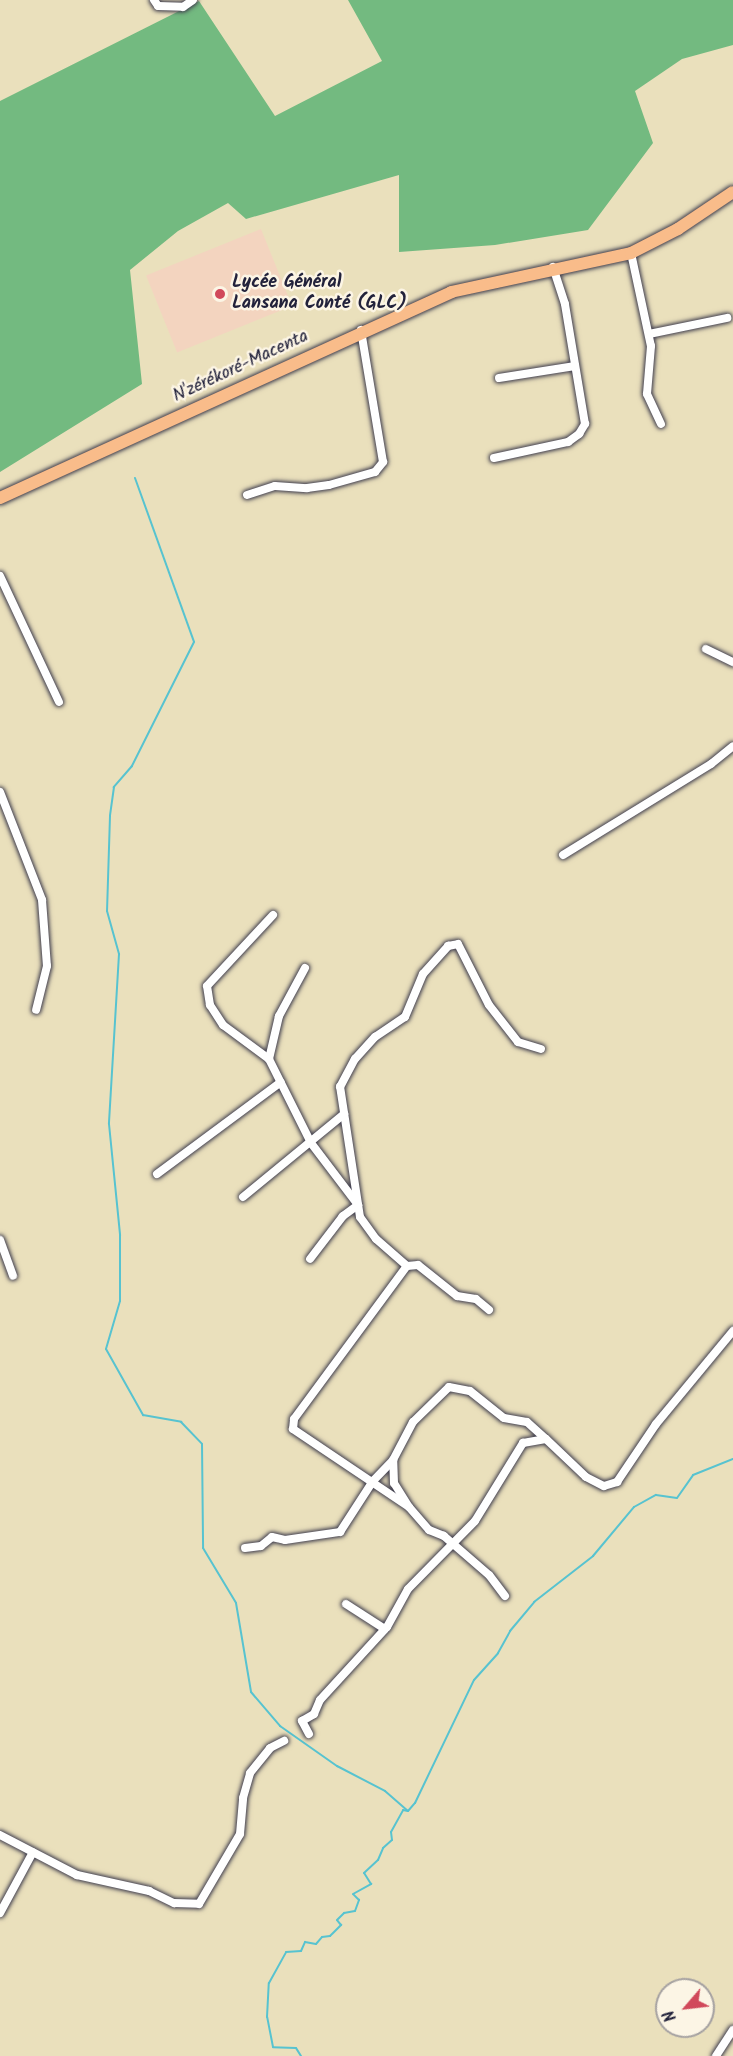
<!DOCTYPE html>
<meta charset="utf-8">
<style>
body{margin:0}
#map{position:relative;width:733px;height:2056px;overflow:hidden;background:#eae0bc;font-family:Kalam,sans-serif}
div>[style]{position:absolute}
.built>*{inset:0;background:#f3d4bf;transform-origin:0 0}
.forest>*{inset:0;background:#73ba80}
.stream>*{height:2px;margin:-1px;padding:0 1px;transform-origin:1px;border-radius:1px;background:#57c3d0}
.roads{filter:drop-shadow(0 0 2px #403e4e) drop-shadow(0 0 2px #403e4e)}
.minor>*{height:8px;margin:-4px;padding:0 4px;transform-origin:4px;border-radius:4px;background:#fff}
.highway>*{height:12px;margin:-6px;padding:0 6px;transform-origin:6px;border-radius:6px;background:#f9bc8a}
.dots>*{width:16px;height:16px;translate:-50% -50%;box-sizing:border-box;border:3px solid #fcf5e5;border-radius:50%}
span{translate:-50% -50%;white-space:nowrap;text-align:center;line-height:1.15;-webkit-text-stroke:5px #fcf5e5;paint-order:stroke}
.poi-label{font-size:18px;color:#22223b;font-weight:700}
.left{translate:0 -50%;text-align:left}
.street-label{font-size:18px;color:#22223b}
.north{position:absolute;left:655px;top:1978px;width:60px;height:60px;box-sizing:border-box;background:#fcf5e5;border:2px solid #a5a1a1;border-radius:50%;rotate:242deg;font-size:16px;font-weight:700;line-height:24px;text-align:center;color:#22223b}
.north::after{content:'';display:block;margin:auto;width:21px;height:27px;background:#d1495b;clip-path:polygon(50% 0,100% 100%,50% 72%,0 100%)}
</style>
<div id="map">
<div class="built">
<i style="left:261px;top:229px;width:83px;height:124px;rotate:68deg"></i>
</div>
<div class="forest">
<i style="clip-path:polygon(348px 0,733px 0,733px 45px,682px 59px,635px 91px,653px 143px,588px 230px,495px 245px,399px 252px,399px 175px,246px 219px,228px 203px,178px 231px,130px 270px,142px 384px,0 472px,0 101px,199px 1px,275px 116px,382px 61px)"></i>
</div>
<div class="stream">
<i style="left:135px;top:478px;width:174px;rotate:70.2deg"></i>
<i style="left:194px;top:642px;width:139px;rotate:116.6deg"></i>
<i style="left:132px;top:766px;width:28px;rotate:131deg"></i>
<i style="left:114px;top:787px;width:29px;rotate:98deg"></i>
<i style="left:110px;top:816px;width:95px;rotate:91.8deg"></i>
<i style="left:107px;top:911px;width:45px;rotate:74.4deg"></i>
<i style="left:119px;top:954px;width:170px;rotate:93.4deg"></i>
<i style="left:109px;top:1124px;width:112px;rotate:84.3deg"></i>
<i style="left:120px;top:1235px;width:66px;rotate:90deg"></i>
<i style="left:120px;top:1301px;width:50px;rotate:106.3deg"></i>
<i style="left:106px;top:1349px;width:76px;rotate:60.7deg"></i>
<i style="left:143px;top:1415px;width:39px;rotate:10deg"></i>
<i style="left:181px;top:1422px;width:30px;rotate:46deg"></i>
<i style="left:202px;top:1444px;width:104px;rotate:89.4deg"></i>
<i style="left:203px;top:1548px;width:64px;rotate:59deg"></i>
<i style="left:236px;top:1603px;width:90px;rotate:80.4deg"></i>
<i style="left:251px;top:1692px;width:45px;rotate:49.5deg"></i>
<i style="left:280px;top:1726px;width:70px;rotate:35.1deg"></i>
<i style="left:337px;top:1766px;width:54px;rotate:27.5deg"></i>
<i style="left:385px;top:1791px;width:30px;rotate:41deg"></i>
<i style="left:301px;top:2056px;width:9px;rotate:-122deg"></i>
<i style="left:296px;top:2048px;width:23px;rotate:-178deg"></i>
<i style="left:273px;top:2047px;width:31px;rotate:-101deg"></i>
<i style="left:267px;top:2017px;width:34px;rotate:-87deg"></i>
<i style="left:269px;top:1983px;width:35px;rotate:-61deg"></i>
<i style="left:286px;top:1952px;width:15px;rotate:-4deg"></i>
<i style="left:301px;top:1951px;width:10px;rotate:-66deg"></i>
<i style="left:305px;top:1942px;width:11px;rotate:10deg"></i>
<i style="left:316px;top:1944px;width:9px;rotate:-49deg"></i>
<i style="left:322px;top:1937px;width:8px;rotate:-7deg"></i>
<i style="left:330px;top:1936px;width:16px;rotate:-45deg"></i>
<i style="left:341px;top:1925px;width:6px;rotate:-129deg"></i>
<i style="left:337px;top:1920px;width:10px;rotate:-45deg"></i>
<i style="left:344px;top:1913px;width:11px;rotate:-10deg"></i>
<i style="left:355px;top:1911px;width:12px;rotate:-70deg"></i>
<i style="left:359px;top:1900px;width:8px;rotate:-135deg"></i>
<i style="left:353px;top:1894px;width:21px;rotate:-29deg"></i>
<i style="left:371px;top:1884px;width:13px;rotate:-122deg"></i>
<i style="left:364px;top:1873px;width:19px;rotate:-43deg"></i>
<i style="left:378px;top:1860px;width:13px;rotate:-67deg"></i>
<i style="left:383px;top:1848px;width:12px;rotate:-42deg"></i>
<i style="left:392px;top:1840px;width:8px;rotate:-97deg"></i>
<i style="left:391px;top:1832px;width:25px;rotate:-61deg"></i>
<i style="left:403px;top:1810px;width:5px;rotate:11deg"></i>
<i style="left:408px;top:1811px;width:11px;rotate:-49deg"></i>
<i style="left:415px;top:1803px;width:136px;rotate:-64.4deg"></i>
<i style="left:474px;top:1680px;width:36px;rotate:-48deg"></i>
<i style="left:498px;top:1653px;width:25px;rotate:-61deg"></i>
<i style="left:510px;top:1631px;width:38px;rotate:-50deg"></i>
<i style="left:534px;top:1602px;width:75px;rotate:-37.9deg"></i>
<i style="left:593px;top:1556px;width:64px;rotate:-50.1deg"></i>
<i style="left:634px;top:1507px;width:25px;rotate:-29deg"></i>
<i style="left:656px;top:1495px;width:21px;rotate:8deg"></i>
<i style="left:677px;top:1498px;width:28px;rotate:-55deg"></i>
<i style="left:693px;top:1475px;width:43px;rotate:-21.8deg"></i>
</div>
<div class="roads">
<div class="minor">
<i style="left:154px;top:0;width:7px;rotate:56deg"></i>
<i style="left:158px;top:6px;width:25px;rotate:2deg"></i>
<i style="left:183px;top:7px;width:12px;rotate:-35deg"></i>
<i style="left:631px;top:253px;width:95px;rotate:77.9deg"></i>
<i style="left:651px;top:346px;width:48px;rotate:94.8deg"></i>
<i style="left:647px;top:394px;width:33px;rotate:65deg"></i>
<i style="left:649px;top:334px;width:80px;rotate:-11.6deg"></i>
<i style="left:499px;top:378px;width:77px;rotate:-9deg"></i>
<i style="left:494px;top:458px;width:76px;rotate:-12.2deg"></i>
<i style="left:568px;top:442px;width:14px;rotate:-36deg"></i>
<i style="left:579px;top:434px;width:12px;rotate:-59deg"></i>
<i style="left:585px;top:424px;width:122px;rotate:-99.5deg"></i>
<i style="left:565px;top:304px;width:39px;rotate:-108deg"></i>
<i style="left:247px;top:495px;width:29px;rotate:-18deg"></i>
<i style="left:275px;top:486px;width:32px;rotate:4deg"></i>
<i style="left:307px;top:488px;width:22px;rotate:-8deg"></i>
<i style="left:329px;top:485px;width:48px;rotate:-15.8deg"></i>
<i style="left:375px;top:472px;width:13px;rotate:-51deg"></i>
<i style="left:383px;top:462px;width:134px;rotate:-99.5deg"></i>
<i style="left:0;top:576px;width:139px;rotate:64.9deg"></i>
<i style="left:706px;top:649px;width:30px;rotate:26deg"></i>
<i style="left:0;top:792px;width:116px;rotate:68.7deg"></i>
<i style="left:42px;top:900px;width:66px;rotate:85.7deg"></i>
<i style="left:47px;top:966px;width:45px;rotate:104deg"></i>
<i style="left:563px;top:855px;width:174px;rotate:-31.6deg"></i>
<i style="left:711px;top:764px;width:28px;rotate:-39deg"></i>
<i style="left:305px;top:968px;width:55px;rotate:118.4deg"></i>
<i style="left:279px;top:1016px;width:44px;rotate:103.1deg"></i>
<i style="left:269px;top:1059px;width:94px;rotate:63.4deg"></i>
<i style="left:311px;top:1143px;width:78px;rotate:52.8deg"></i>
<i style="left:358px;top:1205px;width:19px;rotate:144deg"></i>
<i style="left:343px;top:1216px;width:54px;rotate:127.5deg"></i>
<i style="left:269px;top:1059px;width:57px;rotate:-143.5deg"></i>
<i style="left:223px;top:1025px;width:24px;rotate:-123deg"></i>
<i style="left:210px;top:1005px;width:19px;rotate:-99deg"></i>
<i style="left:207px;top:986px;width:97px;rotate:-47.1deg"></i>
<i style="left:157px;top:1174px;width:154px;rotate:-36.6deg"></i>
<i style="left:243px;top:1197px;width:131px;rotate:-39.4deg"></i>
<i style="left:0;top:1240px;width:38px;rotate:70deg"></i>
<i style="left:407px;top:1266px;width:41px;rotate:-138.9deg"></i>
<i style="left:376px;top:1239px;width:27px;rotate:-126deg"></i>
<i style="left:360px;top:1217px;width:132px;rotate:-98.7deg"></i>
<i style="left:340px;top:1087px;width:32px;rotate:-62deg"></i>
<i style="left:355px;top:1059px;width:30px;rotate:-48deg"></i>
<i style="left:375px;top:1037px;width:36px;rotate:-34deg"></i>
<i style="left:405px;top:1017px;width:47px;rotate:-67.3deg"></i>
<i style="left:423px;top:974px;width:38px;rotate:-48deg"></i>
<i style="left:448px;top:946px;width:10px;rotate:-11deg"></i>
<i style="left:458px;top:944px;width:68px;rotate:63.1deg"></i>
<i style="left:489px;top:1005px;width:47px;rotate:51.9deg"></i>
<i style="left:518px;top:1042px;width:24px;rotate:17deg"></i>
<i style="left:409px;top:1507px;width:140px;rotate:-146.1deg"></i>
<i style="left:293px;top:1429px;width:10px;rotate:-84deg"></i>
<i style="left:294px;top:1419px;width:190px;rotate:-53.6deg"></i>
<i style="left:407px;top:1266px;width:11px;rotate:-5deg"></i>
<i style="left:418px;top:1265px;width:50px;rotate:38.5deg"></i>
<i style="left:457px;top:1296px;width:19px;rotate:9deg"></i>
<i style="left:476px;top:1299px;width:17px;rotate:40deg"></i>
<i style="left:245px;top:1548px;width:16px;rotate:-7deg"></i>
<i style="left:261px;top:1546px;width:14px;rotate:-39deg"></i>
<i style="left:272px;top:1537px;width:13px;rotate:13deg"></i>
<i style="left:285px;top:1540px;width:56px;rotate:-8.3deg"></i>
<i style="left:340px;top:1532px;width:61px;rotate:-57.1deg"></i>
<i style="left:373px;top:1481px;width:29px;rotate:-46deg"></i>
<i style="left:505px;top:1596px;width:26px;rotate:-127deg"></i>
<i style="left:489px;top:1575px;width:60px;rotate:-139.1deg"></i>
<i style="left:444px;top:1536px;width:16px;rotate:-158deg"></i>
<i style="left:429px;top:1530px;width:30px;rotate:-131deg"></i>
<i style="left:409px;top:1507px;width:28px;rotate:-122deg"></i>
<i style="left:394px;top:1483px;width:23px;rotate:-92deg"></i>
<i style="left:393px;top:1460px;width:43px;rotate:-62.2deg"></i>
<i style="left:413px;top:1422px;width:50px;rotate:-44.2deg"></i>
<i style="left:449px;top:1387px;width:21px;rotate:11deg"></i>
<i style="left:470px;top:1391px;width:43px;rotate:38.5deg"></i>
<i style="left:504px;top:1418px;width:23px;rotate:10deg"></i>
<i style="left:527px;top:1422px;width:25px;rotate:42deg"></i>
<i style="left:346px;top:1604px;width:46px;rotate:32.7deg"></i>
<i style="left:309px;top:1734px;width:15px;rotate:-118deg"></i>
<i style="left:302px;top:1721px;width:14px;rotate:-30deg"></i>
<i style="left:314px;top:1714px;width:15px;rotate:-67deg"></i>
<i style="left:320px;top:1700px;width:99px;rotate:-47.5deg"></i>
<i style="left:387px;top:1627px;width:43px;rotate:-61.1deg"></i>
<i style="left:408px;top:1589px;width:95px;rotate:-45.4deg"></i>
<i style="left:475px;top:1521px;width:92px;rotate:-58.4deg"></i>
<i style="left:523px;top:1443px;width:23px;rotate:-10deg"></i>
<i style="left:546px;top:1439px;width:55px;rotate:43.5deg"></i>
<i style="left:586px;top:1477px;width:20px;rotate:27deg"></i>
<i style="left:604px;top:1486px;width:14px;rotate:-17deg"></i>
<i style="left:617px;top:1482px;width:70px;rotate:-56.1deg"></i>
<i style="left:656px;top:1424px;width:121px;rotate:-50.4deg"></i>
<i style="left:0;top:1835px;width:87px;rotate:27.5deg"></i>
<i style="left:77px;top:1875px;width:74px;rotate:12.5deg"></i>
<i style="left:149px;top:1891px;width:28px;rotate:26deg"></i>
<i style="left:174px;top:1903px;width:25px;rotate:2deg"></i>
<i style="left:199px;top:1904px;width:81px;rotate:-59.6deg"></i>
<i style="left:240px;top:1834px;width:36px;rotate:-85deg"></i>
<i style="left:243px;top:1798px;width:26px;rotate:-74deg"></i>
<i style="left:250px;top:1773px;width:32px;rotate:-51deg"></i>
<i style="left:270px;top:1748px;width:16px;rotate:-27deg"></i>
<i style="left:0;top:1913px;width:69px;rotate:-61.6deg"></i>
<i style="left:716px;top:2056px;width:31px;rotate:-57deg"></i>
</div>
<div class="highway">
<i style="left:0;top:498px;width:496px;rotate:-24.5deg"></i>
<i style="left:451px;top:292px;width:184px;rotate:-12.2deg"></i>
<i style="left:631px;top:253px;width:53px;rotate:-27.1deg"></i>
<i style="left:678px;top:229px;width:66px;rotate:-33.9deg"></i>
</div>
</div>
<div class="dots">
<i style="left:220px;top:294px;background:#d1495b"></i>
</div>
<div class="poi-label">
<span class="left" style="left:232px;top:294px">Lycée Général<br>Lansana Conté (GLC)</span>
</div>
<div class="street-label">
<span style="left:241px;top:367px;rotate:-25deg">N'zérékoré-Macenta</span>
</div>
<div class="north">N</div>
</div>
